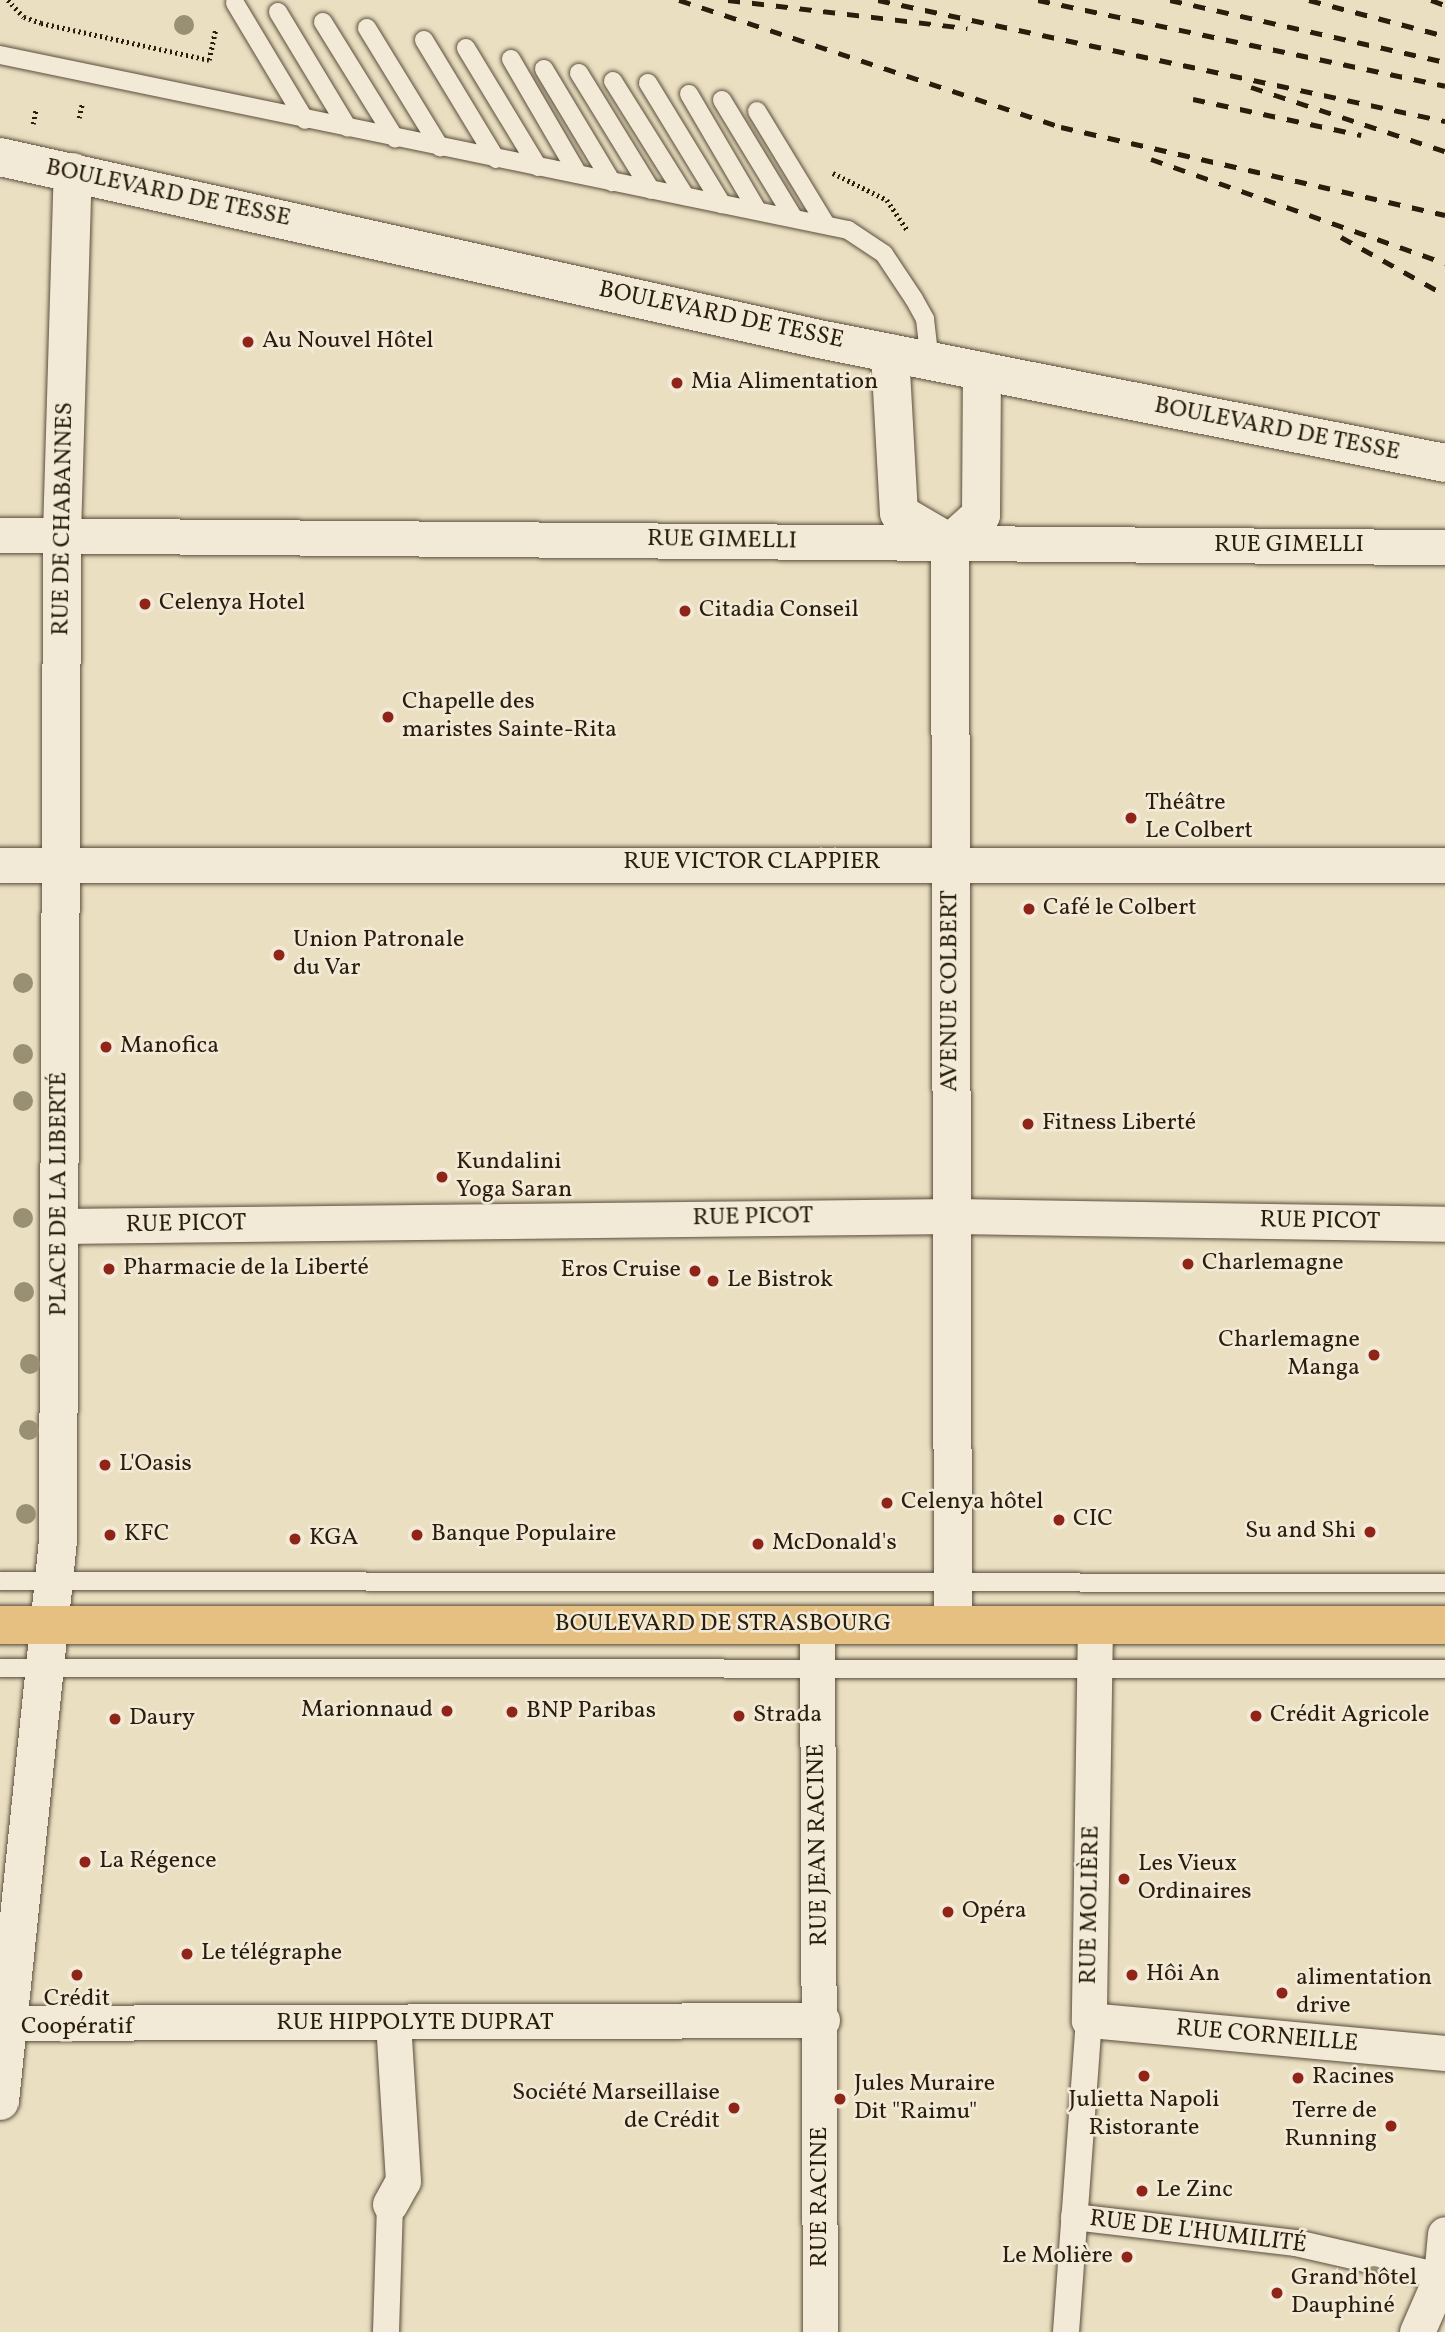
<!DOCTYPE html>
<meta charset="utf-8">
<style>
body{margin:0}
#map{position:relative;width:1445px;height:2332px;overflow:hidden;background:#ebdfc2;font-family:Vollkorn,serif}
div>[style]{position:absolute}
.path>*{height:4.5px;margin-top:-2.25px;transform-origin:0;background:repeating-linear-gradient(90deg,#2a1d0c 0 2px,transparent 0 5.5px)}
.roads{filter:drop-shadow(0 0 2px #5a4e3a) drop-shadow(0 0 2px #5a4e3a)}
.service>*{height:18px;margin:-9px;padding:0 9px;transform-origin:9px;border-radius:9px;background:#f2ead7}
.pedestrian>*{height:26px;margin:-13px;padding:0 13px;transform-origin:13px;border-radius:13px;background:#f2ead7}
.minor>*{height:35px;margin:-17.5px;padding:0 17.5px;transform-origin:17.5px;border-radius:17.5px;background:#f2ead7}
.tertiary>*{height:38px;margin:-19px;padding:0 19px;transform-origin:19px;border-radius:19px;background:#f2ead7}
.primary>*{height:38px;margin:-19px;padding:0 19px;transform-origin:19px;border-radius:19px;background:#e6c081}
.rail>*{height:5px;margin-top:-2.5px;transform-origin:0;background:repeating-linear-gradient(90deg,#2a1d0c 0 12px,transparent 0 24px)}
.trees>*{width:20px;height:20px;margin:-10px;border-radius:50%;background:#998f73}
.dots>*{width:19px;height:19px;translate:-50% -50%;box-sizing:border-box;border:4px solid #f2ead7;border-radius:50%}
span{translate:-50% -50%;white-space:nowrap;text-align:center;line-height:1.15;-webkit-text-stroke:5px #f2ead7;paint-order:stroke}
.street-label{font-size:24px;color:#2a1d0c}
.poi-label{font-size:24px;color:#2a1d0c}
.left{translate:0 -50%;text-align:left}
.right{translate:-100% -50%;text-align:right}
</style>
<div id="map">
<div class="path">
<i style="left:8px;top:0;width:23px;rotate:47deg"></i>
<i style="left:24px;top:17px;width:18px;rotate:19deg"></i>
<i style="left:41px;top:23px;width:172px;rotate:12.4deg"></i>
<i style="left:209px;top:60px;width:30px;rotate:-78deg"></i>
<i style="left:79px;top:118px;width:14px;rotate:-78deg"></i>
<i style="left:33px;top:124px;width:16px;rotate:-79deg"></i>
<i style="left:833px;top:173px;width:60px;rotate:26.6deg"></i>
<i style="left:887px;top:200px;width:36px;rotate:56deg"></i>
</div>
<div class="roads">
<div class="service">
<i style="left:235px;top:3px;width:136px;rotate:59.1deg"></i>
<i style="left:278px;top:12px;width:135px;rotate:58.9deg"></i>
<i style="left:323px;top:22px;width:137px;rotate:58.2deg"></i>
<i style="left:367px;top:28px;width:140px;rotate:58.5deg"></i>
<i style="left:424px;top:40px;width:139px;rotate:58.8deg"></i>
<i style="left:466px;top:48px;width:139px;rotate:58.8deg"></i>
<i style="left:0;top:55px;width:866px;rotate:11.66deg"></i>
<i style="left:848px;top:230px;width:43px;rotate:33.7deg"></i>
<i style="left:884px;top:254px;width:54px;rotate:56.3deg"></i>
<i style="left:914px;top:299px;width:23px;rotate:61deg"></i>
<i style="left:925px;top:319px;width:43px;rotate:83.4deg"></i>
<i style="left:511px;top:59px;width:133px;rotate:59.8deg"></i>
<i style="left:544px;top:69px;width:132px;rotate:59deg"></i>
<i style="left:579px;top:73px;width:137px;rotate:58.4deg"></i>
<i style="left:613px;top:81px;width:136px;rotate:57.9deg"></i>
<i style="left:648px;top:83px;width:142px;rotate:58.6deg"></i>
<i style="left:689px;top:94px;width:134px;rotate:59.6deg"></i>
<i style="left:722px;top:100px;width:137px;rotate:58.7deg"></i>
<i style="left:757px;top:111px;width:131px;rotate:58.7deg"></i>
<i style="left:0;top:1581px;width:1445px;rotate:0.08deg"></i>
<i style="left:0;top:1668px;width:1445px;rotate:0.04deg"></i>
</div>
<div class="pedestrian">
<i style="left:1074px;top:2217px;width:224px;rotate:6.7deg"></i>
<i style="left:1296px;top:2243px;width:153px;rotate:12.9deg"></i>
<i style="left:386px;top:2332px;width:128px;rotate:-88.2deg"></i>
<i style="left:1066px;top:2332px;width:313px;rotate:-85.8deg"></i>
</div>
<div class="minor">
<i style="left:0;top:535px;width:1445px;rotate:0.48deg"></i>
<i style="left:0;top:865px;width:1445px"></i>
<i style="left:60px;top:1226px;width:894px;rotate:-0.64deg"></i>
<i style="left:954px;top:1216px;width:491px;rotate:0.9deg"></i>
<i style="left:817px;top:1625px;width:707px;rotate:89.76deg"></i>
<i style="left:1095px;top:1625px;width:395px;rotate:90.9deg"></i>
<i style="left:1089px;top:2020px;width:358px;rotate:5.3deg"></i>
<i style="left:0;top:2023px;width:822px;rotate:-0.21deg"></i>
<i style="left:390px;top:2204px;width:26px;rotate:-61deg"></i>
<i style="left:403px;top:2181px;width:157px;rotate:-93.6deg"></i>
<i style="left:1417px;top:2332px;width:60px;rotate:-66.4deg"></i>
<i style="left:1441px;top:2277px;width:43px;rotate:-84.7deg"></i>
</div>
<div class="tertiary">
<i style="left:0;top:157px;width:839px;rotate:12.53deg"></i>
<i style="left:819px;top:339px;width:638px;rotate:11.2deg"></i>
<i style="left:890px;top:353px;width:160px;rotate:86.8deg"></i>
<i style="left:899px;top:513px;width:59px;rotate:30.5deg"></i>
<i style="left:953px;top:1625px;width:1082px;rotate:-90.16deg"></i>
<i style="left:950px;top:543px;width:42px;rotate:-42.1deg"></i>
<i style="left:981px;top:515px;width:144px;rotate:-89.6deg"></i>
<i style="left:0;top:2101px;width:563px;rotate:-84.09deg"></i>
<i style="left:58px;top:1541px;width:1007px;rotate:-89.77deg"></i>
<i style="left:62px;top:534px;width:362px;rotate:-88.3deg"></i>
</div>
<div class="primary">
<i style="left:0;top:1625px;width:1445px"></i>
</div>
</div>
<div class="rail">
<i style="left:679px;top:0;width:403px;rotate:18.4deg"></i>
<i style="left:1061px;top:127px;width:394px;rotate:12.9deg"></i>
<i style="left:728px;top:0;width:241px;rotate:6.7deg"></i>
<i style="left:878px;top:0;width:580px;rotate:12.05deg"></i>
<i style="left:1038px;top:0;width:416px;rotate:11.9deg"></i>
<i style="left:1170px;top:0;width:282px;rotate:12.7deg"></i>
<i style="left:1309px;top:0;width:141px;rotate:14.8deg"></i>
<i style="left:1431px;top:0;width:15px;rotate:20deg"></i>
<i style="left:1251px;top:87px;width:204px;rotate:18.3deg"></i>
<i style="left:1193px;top:99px;width:172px;rotate:12.1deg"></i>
<i style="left:1151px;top:159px;width:312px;rotate:19.5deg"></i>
<i style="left:1341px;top:237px;width:119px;rotate:29.1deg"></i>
</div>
<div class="trees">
<i style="left:184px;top:25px"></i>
<i style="left:23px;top:983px"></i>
<i style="left:23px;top:1054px"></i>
<i style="left:23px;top:1101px"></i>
<i style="left:23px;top:1218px"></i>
<i style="left:24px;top:1292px"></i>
<i style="left:30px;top:1364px"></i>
<i style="left:29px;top:1430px"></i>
<i style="left:26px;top:1514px"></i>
<i style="left:1374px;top:2276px"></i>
</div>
<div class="dots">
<i style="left:248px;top:342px;background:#8f2418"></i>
<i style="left:677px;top:383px;background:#8f2418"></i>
<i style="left:145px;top:604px;background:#8f2418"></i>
<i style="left:685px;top:611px;background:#8f2418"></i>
<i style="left:388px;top:717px;background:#8f2418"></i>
<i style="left:1131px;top:818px;background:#8f2418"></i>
<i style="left:1029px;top:909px;background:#8f2418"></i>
<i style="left:279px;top:955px;background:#8f2418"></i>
<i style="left:106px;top:1047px;background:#8f2418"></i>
<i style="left:1028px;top:1124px;background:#8f2418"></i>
<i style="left:442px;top:1177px;background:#8f2418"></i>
<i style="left:1188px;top:1264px;background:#8f2418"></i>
<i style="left:109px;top:1269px;background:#8f2418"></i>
<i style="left:695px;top:1271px;background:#8f2418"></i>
<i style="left:713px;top:1281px;background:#8f2418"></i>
<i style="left:1374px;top:1355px;background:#8f2418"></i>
<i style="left:105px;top:1465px;background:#8f2418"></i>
<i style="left:887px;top:1503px;background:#8f2418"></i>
<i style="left:1059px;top:1520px;background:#8f2418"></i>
<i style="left:1370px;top:1532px;background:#8f2418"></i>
<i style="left:110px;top:1535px;background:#8f2418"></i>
<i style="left:417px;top:1535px;background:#8f2418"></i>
<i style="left:295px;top:1539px;background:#8f2418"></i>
<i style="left:758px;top:1544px;background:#8f2418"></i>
<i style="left:447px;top:1711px;background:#8f2418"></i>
<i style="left:512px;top:1712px;background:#8f2418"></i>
<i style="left:739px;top:1716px;background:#8f2418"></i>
<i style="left:1256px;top:1716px;background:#8f2418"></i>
<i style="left:115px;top:1719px;background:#8f2418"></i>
<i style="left:85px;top:1862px;background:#8f2418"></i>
<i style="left:1124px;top:1879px;background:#8f2418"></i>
<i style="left:948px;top:1912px;background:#8f2418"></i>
<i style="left:187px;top:1954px;background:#8f2418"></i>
<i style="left:77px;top:1975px;background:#8f2418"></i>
<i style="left:1132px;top:1975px;background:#8f2418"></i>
<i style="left:1282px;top:1993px;background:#8f2418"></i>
<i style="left:1144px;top:2076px;background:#8f2418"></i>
<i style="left:1298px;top:2078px;background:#8f2418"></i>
<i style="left:840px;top:2099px;background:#8f2418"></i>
<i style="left:734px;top:2108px;background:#8f2418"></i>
<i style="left:1391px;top:2126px;background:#8f2418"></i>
<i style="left:1142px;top:2191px;background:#8f2418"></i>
<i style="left:1127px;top:2257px;background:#8f2418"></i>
<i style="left:1277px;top:2293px;background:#8f2418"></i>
</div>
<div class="street-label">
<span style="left:168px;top:194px;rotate:12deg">BOULEVARD DE TESSE</span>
<span style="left:721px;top:316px;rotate:12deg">BOULEVARD DE TESSE</span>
<span style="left:1277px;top:430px;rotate:11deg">BOULEVARD DE TESSE</span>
<span style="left:64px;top:519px;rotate:-89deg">RUE DE CHABANNES</span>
<span style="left:722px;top:541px;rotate:1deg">RUE GIMELLI</span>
<span style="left:1289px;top:546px">RUE GIMELLI</span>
<span style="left:752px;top:863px">RUE VICTOR CLAPPIER</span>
<span style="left:951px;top:991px;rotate:-90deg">AVENUE COLBERT</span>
<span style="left:60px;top:1194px;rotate:-90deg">PLACE DE LA LIBERTÉ</span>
<span style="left:753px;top:1218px;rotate:-1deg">RUE PICOT</span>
<span style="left:1320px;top:1222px;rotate:1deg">RUE PICOT</span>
<span style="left:186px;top:1225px;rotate:-1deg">RUE PICOT</span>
<span style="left:723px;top:1625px">BOULEVARD DE STRASBOURG</span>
<span style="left:819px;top:1845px;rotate:-91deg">RUE JEAN RACINE</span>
<span style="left:1091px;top:1905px;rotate:-89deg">RUE MOLIÈRE</span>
<span style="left:415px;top:2024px">RUE HIPPOLYTE DUPRAT</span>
<span style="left:1267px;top:2037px;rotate:5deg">RUE CORNEILLE</span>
<span style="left:821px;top:2197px;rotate:-90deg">RUE RACINE</span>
<span style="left:1198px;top:2233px;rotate:7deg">RUE DE L'HUMILITÉ</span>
</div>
<div class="poi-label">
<span class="left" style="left:262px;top:342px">Au Nouvel Hôtel</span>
<span class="left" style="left:691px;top:383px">Mia Alimentation</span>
<span class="left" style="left:159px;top:604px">Celenya Hotel</span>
<span class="left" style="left:699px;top:611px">Citadia Conseil</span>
<span class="left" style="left:402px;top:717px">Chapelle des<br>maristes Sainte-Rita</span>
<span class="left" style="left:1145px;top:818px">Théâtre<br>Le Colbert</span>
<span class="left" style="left:1043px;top:909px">Café le Colbert</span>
<span class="left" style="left:293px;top:955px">Union Patronale<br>du Var</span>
<span class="left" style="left:120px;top:1047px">Manofica</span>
<span class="left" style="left:1042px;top:1124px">Fitness Liberté</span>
<span class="left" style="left:456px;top:1177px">Kundalini<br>Yoga Saran</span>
<span class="left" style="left:1202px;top:1264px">Charlemagne</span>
<span class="left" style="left:123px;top:1269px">Pharmacie de la Liberté</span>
<span class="right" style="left:681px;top:1271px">Eros Cruise</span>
<span class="left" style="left:727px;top:1281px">Le Bistrok</span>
<span class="right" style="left:1360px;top:1355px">Charlemagne<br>Manga</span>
<span class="left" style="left:119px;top:1465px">L'Oasis</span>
<span class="left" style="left:901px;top:1503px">Celenya hôtel</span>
<span class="left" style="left:1073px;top:1520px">CIC</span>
<span class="right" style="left:1356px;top:1532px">Su and Shi</span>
<span class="left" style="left:124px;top:1535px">KFC</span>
<span class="left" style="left:431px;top:1535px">Banque Populaire</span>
<span class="left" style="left:309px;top:1539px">KGA</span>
<span class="left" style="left:772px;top:1544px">McDonald's</span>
<span class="right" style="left:433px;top:1711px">Marionnaud</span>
<span class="left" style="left:526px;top:1712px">BNP Paribas</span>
<span class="left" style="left:753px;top:1716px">Strada</span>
<span class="left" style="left:1270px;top:1716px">Crédit Agricole</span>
<span class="left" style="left:129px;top:1719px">Daury</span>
<span class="left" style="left:99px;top:1862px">La Régence</span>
<span class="left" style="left:1138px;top:1879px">Les Vieux<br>Ordinaires</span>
<span class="left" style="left:962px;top:1912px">Opéra</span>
<span class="left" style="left:201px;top:1954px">Le télégraphe</span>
<span class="left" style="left:1146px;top:1975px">Hôi An</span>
<span class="left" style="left:1296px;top:1993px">alimentation<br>drive</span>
<span style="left:77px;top:2014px">Crédit<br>Coopératif</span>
<span class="left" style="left:1312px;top:2078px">Racines</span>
<span class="left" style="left:854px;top:2099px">Jules Muraire<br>Dit "Raimu"</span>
<span class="right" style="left:720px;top:2108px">Société Marseillaise<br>de Crédit</span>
<span style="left:1144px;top:2115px">Julietta Napoli<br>Ristorante</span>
<span class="right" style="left:1377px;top:2126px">Terre de<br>Running</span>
<span class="left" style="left:1156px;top:2191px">Le Zinc</span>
<span class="right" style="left:1113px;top:2257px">Le Molière</span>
<span class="left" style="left:1291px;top:2293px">Grand hôtel<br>Dauphiné</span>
</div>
</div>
